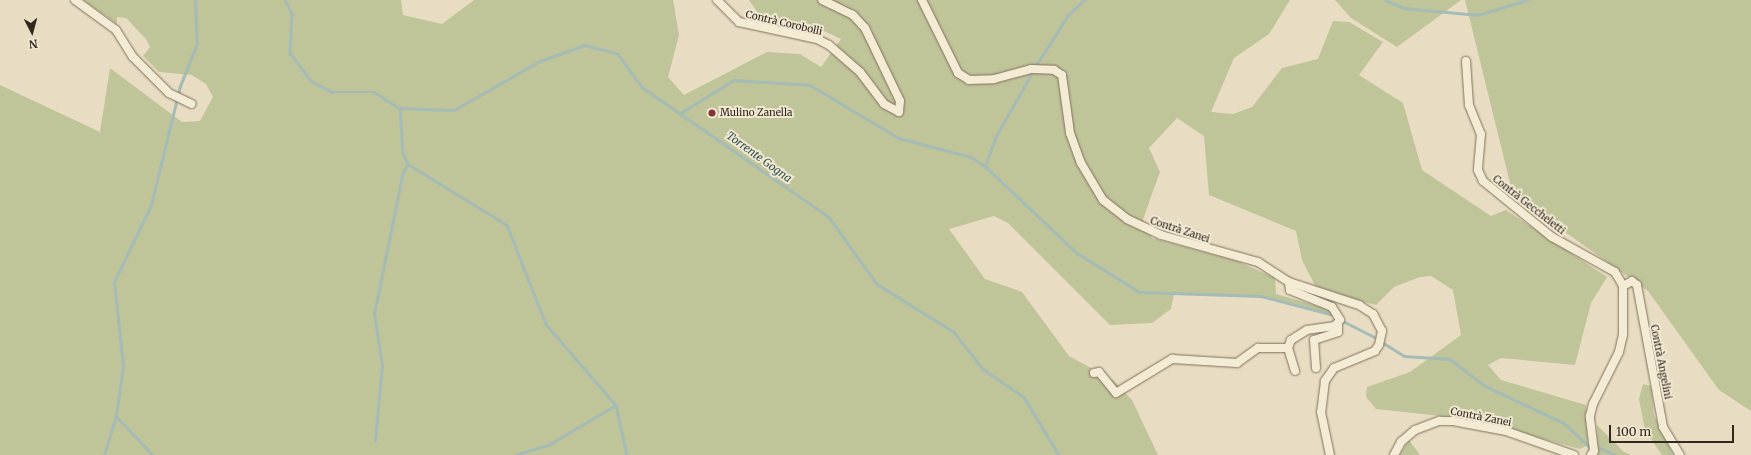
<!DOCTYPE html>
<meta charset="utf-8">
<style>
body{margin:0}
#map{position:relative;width:1751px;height:455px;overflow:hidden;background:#e8ddc3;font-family:Merriweather,serif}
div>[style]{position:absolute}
.green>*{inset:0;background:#bfc499}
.stream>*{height:2.5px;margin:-1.25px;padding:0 1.25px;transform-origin:1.25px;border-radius:1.25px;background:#a5bbb5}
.roads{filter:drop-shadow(0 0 1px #80705c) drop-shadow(0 0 1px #80705c)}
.minor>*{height:8px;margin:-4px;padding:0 4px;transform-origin:4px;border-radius:4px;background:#f4ebd5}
.dots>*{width:11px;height:11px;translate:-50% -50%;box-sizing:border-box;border:2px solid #f0e8d2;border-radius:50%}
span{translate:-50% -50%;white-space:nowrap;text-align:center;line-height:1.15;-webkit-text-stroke:4px #f0e8d2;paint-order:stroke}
.street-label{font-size:10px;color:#32281e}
.poi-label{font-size:10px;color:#32281e}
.left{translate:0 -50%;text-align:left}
.water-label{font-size:11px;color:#2f504e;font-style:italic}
.north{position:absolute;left:12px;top:12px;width:40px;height:40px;-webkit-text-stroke:3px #f0e8d2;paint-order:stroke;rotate:174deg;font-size:11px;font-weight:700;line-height:16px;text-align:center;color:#32281e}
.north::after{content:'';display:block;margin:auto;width:14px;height:18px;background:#32281e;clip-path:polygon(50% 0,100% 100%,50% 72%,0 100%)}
.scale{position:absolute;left:1609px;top:425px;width:125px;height:18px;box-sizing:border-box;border:2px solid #32281e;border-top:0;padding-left:5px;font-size:12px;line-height:14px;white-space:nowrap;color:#32281e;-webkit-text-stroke:3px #f0e8d2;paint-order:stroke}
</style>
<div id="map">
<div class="green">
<i style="clip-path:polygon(83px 0,401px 0,403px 15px,442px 24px,474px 0,673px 0,679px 35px,668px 77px,684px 95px,767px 52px,800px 54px,821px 67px,841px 39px,809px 24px,760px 16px,749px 0,1290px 0,1269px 34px,1234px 58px,1211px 112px,1233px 114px,1252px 107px,1282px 68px,1318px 59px,1333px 21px,1349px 22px,1383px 42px,1359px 75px,1403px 103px,1422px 170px,1491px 216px,1506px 210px,1607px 277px,1591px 303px,1575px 365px,1501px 358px,1488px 365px,1501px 380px,1586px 405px,1588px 445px,1580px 449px,1469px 419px,1376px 409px,1366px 397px,1367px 387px,1410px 372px,1461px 335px,1453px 290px,1431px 276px,1420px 277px,1394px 287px,1376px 305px,1318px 291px,1302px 260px,1296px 231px,1209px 195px,1204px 136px,1177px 118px,1149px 148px,1160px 172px,1143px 219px,1152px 238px,1237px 261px,1275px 278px,1276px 294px,1318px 306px,1318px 296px,1332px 301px,1340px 317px,1261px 296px,1174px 294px,1171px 309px,1152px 323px,1110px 325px,1008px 223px,994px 216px,949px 229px,985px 279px,1022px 292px,1069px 356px,1113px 380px,1132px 400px,1158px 455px,0 455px,0 85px,100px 132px,110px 68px,182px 122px,200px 121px,213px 97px,206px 84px,192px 75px,159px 72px,143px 56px,150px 47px,146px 39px,126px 18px,117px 17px,117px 24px)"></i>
<i style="clip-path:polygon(1335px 0,1461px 0,1397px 47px,1351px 18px)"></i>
<i style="clip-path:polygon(1465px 0,1751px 0,1751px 411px,1719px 390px,1648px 291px,1513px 195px)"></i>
<i style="clip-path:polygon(1643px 384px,1651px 386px,1654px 415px,1673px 455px,1662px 455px,1645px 430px,1639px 399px)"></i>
<i style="clip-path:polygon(1597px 425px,1624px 452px,1631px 455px,1598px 455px)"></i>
<i style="clip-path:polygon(1409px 440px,1420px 455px,1400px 455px)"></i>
</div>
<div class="stream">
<i style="left:285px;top:0;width:16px;rotate:63deg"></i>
<i style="left:292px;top:14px;width:39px;rotate:93deg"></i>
<i style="left:290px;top:53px;width:35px;rotate:53deg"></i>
<i style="left:311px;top:81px;width:25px;rotate:27deg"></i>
<i style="left:333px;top:92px;width:41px"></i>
<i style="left:374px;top:92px;width:31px;rotate:32deg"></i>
<i style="left:400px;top:108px;width:54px;rotate:2.1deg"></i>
<i style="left:454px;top:110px;width:99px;rotate:-29.7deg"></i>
<i style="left:540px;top:61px;width:48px;rotate:-19.6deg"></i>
<i style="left:585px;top:45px;width:34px;rotate:15deg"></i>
<i style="left:618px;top:54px;width:41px;rotate:54deg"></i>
<i style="left:642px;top:87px;width:228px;rotate:34.8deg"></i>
<i style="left:829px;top:217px;width:82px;rotate:54.4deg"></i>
<i style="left:877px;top:284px;width:91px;rotate:31.9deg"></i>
<i style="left:954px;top:332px;width:47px;rotate:51.9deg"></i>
<i style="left:983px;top:369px;width:50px;rotate:34.3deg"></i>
<i style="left:1024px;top:397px;width:68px;rotate:58.9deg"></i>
<i style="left:1385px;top:0;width:21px;rotate:23deg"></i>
<i style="left:1404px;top:8px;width:74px;rotate:5.4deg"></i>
<i style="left:1478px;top:15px;width:51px;rotate:-17deg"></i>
<i style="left:1035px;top:67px;width:62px;rotate:-57.6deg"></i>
<i style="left:1068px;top:15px;width:22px;rotate:-43deg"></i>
<i style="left:400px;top:108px;width:45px;rotate:86.2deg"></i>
<i style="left:403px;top:153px;width:12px;rotate:66deg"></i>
<i style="left:408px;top:164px;width:116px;rotate:31.6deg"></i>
<i style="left:507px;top:225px;width:106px;rotate:68.5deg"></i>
<i style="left:546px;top:324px;width:107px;rotate:49.2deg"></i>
<i style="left:616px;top:405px;width:51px;rotate:77.6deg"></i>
<i style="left:682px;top:112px;width:61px;rotate:-31.6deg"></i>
<i style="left:734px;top:80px;width:76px;rotate:3.8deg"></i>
<i style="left:810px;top:85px;width:104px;rotate:30.8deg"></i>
<i style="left:899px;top:138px;width:74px;rotate:14.8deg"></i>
<i style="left:971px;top:157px;width:17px;rotate:33deg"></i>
<i style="left:985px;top:166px;width:127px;rotate:43.4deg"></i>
<i style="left:1077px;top:253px;width:74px;rotate:31.8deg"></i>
<i style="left:1140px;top:292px;width:121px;rotate:1.9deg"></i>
<i style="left:1261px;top:296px;width:75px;rotate:14.6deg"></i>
<i style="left:985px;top:166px;width:30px;rotate:-70deg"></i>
<i style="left:995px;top:138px;width:77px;rotate:-60.4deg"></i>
<i style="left:1341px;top:320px;width:37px;rotate:27deg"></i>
<i style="left:1382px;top:342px;width:26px;rotate:32deg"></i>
<i style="left:1404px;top:356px;width:46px;rotate:3.7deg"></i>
<i style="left:1450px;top:359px;width:44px;rotate:37.6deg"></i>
<i style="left:1485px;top:386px;width:87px;rotate:25.1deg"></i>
<i style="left:1564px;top:423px;width:34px;rotate:43deg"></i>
<i style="left:116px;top:416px;width:54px;rotate:46.5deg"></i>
<i style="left:375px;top:441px;width:76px;rotate:-84.7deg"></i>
<i style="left:382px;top:365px;width:52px;rotate:-98.9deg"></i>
<i style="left:374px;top:314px;width:145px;rotate:-78.5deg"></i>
<i style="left:403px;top:172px;width:9px;rotate:-58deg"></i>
<i style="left:1600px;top:448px;width:17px;rotate:25deg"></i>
<i style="left:104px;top:455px;width:41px;rotate:-72.9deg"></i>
<i style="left:116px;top:416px;width:49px;rotate:-81.9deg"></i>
<i style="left:123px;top:367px;width:85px;rotate:-96deg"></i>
<i style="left:114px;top:282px;width:85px;rotate:-64.3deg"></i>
<i style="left:151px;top:205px;width:122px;rotate:-76.3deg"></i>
<i style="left:180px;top:86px;width:45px;rotate:-68deg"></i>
<i style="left:197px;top:44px;width:44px;rotate:-92.6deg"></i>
<i style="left:515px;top:455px;width:37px;rotate:-17deg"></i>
<i style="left:550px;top:444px;width:77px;rotate:-30.6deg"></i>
</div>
<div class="roads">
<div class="minor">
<i style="left:75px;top:0;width:51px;rotate:36.2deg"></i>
<i style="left:116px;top:30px;width:32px;rotate:58deg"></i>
<i style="left:133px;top:57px;width:51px;rotate:45deg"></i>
<i style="left:169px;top:93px;width:25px;rotate:26deg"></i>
<i style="left:717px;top:0;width:31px;rotate:45deg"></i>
<i style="left:739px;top:22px;width:80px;rotate:12.3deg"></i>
<i style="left:817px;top:39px;width:13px;rotate:27deg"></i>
<i style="left:829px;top:45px;width:41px;rotate:41.1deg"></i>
<i style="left:860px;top:72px;width:40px;rotate:53deg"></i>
<i style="left:884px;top:104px;width:17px;rotate:28deg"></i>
<i style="left:899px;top:112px;width:11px;rotate:-85deg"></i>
<i style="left:900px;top:101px;width:81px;rotate:-115.6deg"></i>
<i style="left:865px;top:28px;width:18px;rotate:-133deg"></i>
<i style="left:853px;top:15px;width:34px;rotate:-154deg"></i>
<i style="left:922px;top:0;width:81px;rotate:63.7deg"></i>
<i style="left:958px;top:73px;width:13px;rotate:32deg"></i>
<i style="left:969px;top:80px;width:25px;rotate:-2deg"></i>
<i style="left:994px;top:79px;width:38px;rotate:-15deg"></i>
<i style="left:1031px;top:69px;width:23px;rotate:2deg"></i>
<i style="left:1054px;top:70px;width:9px;rotate:32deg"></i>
<i style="left:1062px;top:75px;width:59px;rotate:82.1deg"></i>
<i style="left:1070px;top:133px;width:32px;rotate:70deg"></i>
<i style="left:1081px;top:163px;width:43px;rotate:59.3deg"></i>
<i style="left:1103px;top:200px;width:31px;rotate:38deg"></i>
<i style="left:1127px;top:219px;width:38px;rotate:25deg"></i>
<i style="left:1161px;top:235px;width:101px;rotate:15.6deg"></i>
<i style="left:1258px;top:262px;width:37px;rotate:33deg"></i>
<i style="left:1289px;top:282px;width:74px;rotate:18.2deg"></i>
<i style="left:1359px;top:305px;width:17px;rotate:33deg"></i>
<i style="left:1373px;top:314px;width:19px;rotate:62deg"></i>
<i style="left:1382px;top:331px;width:14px;rotate:102deg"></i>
<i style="left:1379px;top:345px;width:7px;rotate:124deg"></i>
<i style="left:1375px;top:351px;width:44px;rotate:157.5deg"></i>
<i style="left:1334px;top:368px;width:16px;rotate:125deg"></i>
<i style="left:1325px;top:381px;width:31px;rotate:97deg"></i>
<i style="left:1321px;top:412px;width:44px;rotate:78.2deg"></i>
<i style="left:1466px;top:61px;width:44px;rotate:86.1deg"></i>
<i style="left:1469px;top:105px;width:31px;rotate:68deg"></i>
<i style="left:1481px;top:134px;width:36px;rotate:95deg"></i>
<i style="left:1478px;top:170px;width:12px;rotate:66deg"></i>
<i style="left:1483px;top:181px;width:89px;rotate:39.1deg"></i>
<i style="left:1552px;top:237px;width:72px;rotate:29.1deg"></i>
<i style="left:1615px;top:272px;width:16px;rotate:60deg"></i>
<i style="left:1289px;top:282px;width:8px;rotate:83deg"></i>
<i style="left:1290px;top:290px;width:45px;rotate:22deg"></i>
<i style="left:1332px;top:307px;width:15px;rotate:58deg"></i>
<i style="left:1340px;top:320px;width:8px;rotate:130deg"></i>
<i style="left:1335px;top:326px;width:28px;rotate:172deg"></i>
<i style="left:1307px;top:330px;width:19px;rotate:148deg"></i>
<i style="left:1291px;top:340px;width:9px;rotate:111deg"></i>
<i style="left:1288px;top:348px;width:24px;rotate:73deg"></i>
<i style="left:1623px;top:286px;width:10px;rotate:-29deg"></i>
<i style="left:1632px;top:281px;width:6px;rotate:39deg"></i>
<i style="left:1637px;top:285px;width:144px;rotate:79.6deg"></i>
<i style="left:1663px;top:427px;width:33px;rotate:59deg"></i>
<i style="left:1316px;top:368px;width:28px;rotate:-94deg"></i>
<i style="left:1314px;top:340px;width:25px;rotate:-18deg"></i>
<i style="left:1338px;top:332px;width:8px;rotate:-90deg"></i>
<i style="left:1094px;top:373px;width:5px;rotate:-11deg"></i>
<i style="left:1099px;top:372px;width:27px;rotate:51deg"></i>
<i style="left:1116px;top:393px;width:66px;rotate:-31.3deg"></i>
<i style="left:1172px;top:359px;width:65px;rotate:3.5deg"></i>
<i style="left:1237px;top:363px;width:26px;rotate:-36deg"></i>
<i style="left:1258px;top:348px;width:30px"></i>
<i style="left:1394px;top:455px;width:15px;rotate:-62deg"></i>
<i style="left:1401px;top:442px;width:18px;rotate:-41deg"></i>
<i style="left:1415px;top:430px;width:26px;rotate:-21deg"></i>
<i style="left:1439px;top:421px;width:14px"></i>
<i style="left:1453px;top:421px;width:54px;rotate:10.7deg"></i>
<i style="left:1506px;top:431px;width:72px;rotate:19.4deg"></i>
<i style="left:1591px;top:455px;width:5px;rotate:-53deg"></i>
<i style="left:1594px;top:451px;width:35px;rotate:-97deg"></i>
<i style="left:1590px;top:416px;width:12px;rotate:-76deg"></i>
<i style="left:1593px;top:404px;width:58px;rotate:-63.4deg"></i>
<i style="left:1619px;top:352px;width:17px;rotate:-77deg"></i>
<i style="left:1623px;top:335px;width:49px;rotate:-90deg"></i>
</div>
</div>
<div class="dots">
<i style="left:712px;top:113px;background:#883433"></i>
</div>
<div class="street-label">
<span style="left:784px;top:23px;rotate:13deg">Contrà Corobolli</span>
<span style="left:1529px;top:205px;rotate:38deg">Contrà Geccheletti</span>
<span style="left:1180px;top:230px;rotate:18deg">Contrà Zanei</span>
<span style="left:1661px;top:362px;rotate:79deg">Contrà Angelini</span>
<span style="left:1481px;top:417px;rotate:11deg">Contrà Zanei</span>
</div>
<div class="poi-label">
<span class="left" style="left:720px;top:113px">Mulino Zanella</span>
</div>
<div class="water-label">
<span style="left:759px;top:157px;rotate:36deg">Torrente Gogna</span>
</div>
<div class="north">N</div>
<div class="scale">100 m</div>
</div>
